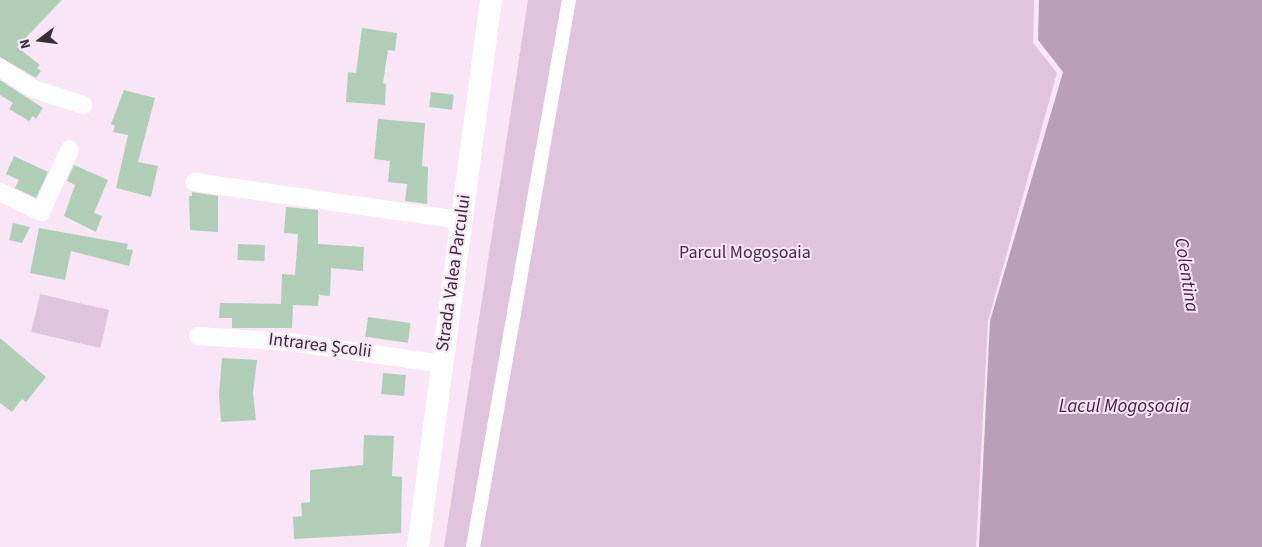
<!DOCTYPE html>
<meta charset="utf-8">
<style>
body{margin:0}
#map{position:relative;width:1262px;height:547px;overflow:hidden;background:#f8e6f6;font-family:"Source Sans 3",sans-serif}
div>[style]{position:absolute}
.green>*{inset:0;background:#dfc4dc;transform-origin:0 0}
.water>*{inset:0;background:#baa0b7}
.building>*{inset:0;background:#b0ceb7;transform-origin:0 0}
.pedestrian>*{height:14px;margin:-7px;padding:0 7px;transform-origin:7px;border-radius:7px;background:#fff}
.minor>*{height:18px;margin:-9px;padding:0 9px;transform-origin:9px;border-radius:9px;background:#fff}
.tertiary>*{height:22px;margin:-11px;padding:0 11px;transform-origin:11px;border-radius:11px;background:#fff}
span{translate:-50% -50%;white-space:nowrap;text-align:center;line-height:1.15;-webkit-text-stroke:4px #f8e6f6;paint-order:stroke}
.park-label{font-size:18px;color:#4c2749}
.street-label{font-size:18px;color:#373036}
.water-label{font-size:19px;color:#472244;font-style:italic}
.north{position:absolute;left:15px;top:15px;width:50px;height:50px;-webkit-text-stroke:4px #f8e6f6;paint-order:stroke;rotate:255deg;font-size:14px;font-weight:700;line-height:20px;text-align:center;color:#373036}
.north::after{content:'';display:block;margin:auto;width:18px;height:22px;background:#373036;clip-path:polygon(50% 0,100% 100%,50% 72%,0 100%)}
</style>
<div id="map">
<div class="green">
<i style="clip-path:polygon(528px 0,1034px 0,1033px 43px,1057px 73px,988px 321px,976px 547px,444px 547px)"></i>
<i style="left:40px;top:294px;width:71px;height:39px;rotate:13deg"></i>
</div>
<div class="water">
<i style="clip-path:polygon(1039px 0,1262px 0,1262px 547px,979px 547px,990px 321px,1063px 72px,1038px 40px)"></i>
</div>
<div class="building">
<i style="clip-path:polygon(0 0,62px 0,17px 47px,40px 65px,37px 68px,41px 71px,36px 78px,0 57px)"></i>
<i style="clip-path:polygon(362px 28px,397px 33px,395px 51px,388px 50px,383px 83px,386px 84px,385px 105px,346px 102px,348px 72px,356px 73px)"></i>
<i style="clip-path:polygon(0 80px,43px 108px,36px 119px,33px 116px,29px 121px,9px 109px,13px 103px,0 95px)"></i>
<i style="clip-path:polygon(124px 90px,155px 98px,138px 162px,158px 166px,151px 197px,116px 188px,128px 135px,113px 132px,115px 126px,111px 124px)"></i>
<i style="left:431px;top:92px;width:23px;height:15px;rotate:7deg"></i>
<i style="clip-path:polygon(378px 119px,425px 123px,422px 166px,428px 167px,427px 204px,405px 201px,407px 184px,388px 182px,390px 161px,374px 159px)"></i>
<i style="clip-path:polygon(14px 156px,48px 172px,36px 198px,15px 188px,19px 180px,6px 174px)"></i>
<i style="clip-path:polygon(74px 165px,108px 180px,94px 213px,102px 216px,96px 232px,64px 216px,75px 185px,67px 181px)"></i>
<i style="clip-path:polygon(192px 192px,218px 196px,218px 232px,190px 230px,189px 196px,192px 196px)"></i>
<i style="clip-path:polygon(286px 207px,318px 210px,318px 244px,364px 247px,363px 271px,331px 268px,330px 296px,319px 295px,318px 306px,293px 305px,292px 328px,232px 328px,232px 318px,219px 318px,220px 303px,281px 304px,282px 274px,295px 275px,298px 234px,284px 233px)"></i>
<i style="clip-path:polygon(13px 223px,30px 227px,22px 243px,9px 240px)"></i>
<i style="clip-path:polygon(39px 228px,128px 244px,127px 249px,133px 250px,129px 266px,71px 251px,65px 280px,30px 273px)"></i>
<i style="left:238px;top:244px;width:27px;height:16px;rotate:2deg"></i>
<i style="left:368px;top:317px;width:43px;height:20px;rotate:8deg"></i>
<i style="clip-path:polygon(0 338px,46px 377px,26px 402px,22px 399px,12px 412px,0 403px)"></i>
<i style="clip-path:polygon(222px 358px,257px 360px,253px 393px,256px 420px,221px 422px,219px 395px)"></i>
<i style="left:383px;top:373px;width:23px;height:21px;rotate:5deg"></i>
<i style="clip-path:polygon(364px 435px,394px 436px,392px 476px,402px 477px,401px 533px,294px 539px,293px 517px,302px 516px,301px 503px,310px 502px,310px 470px,363px 465px)"></i>
</div>
<div class="pedestrian">
<i style="left:473px;top:547px;width:555px;rotate:-80.05deg"></i>
</div>
<div class="minor">
<i style="left:0;top:68px;width:40px;rotate:32deg"></i>
<i style="left:34px;top:89px;width:52px;rotate:18.1deg"></i>
<i style="left:194px;top:182px;width:270px;rotate:8.1deg"></i>
<i style="left:0;top:192px;width:46px;rotate:26deg"></i>
<i style="left:41px;top:212px;width:69px;rotate:-65.3deg"></i>
<i style="left:198px;top:336px;width:92px;rotate:3.7deg"></i>
<i style="left:290px;top:342px;width:154px;rotate:8.2deg"></i>
</div>
<div class="tertiary">
<i style="left:418px;top:547px;width:552px;rotate:-82.4deg"></i>
</div>
<div class="park-label">
<span style="left:745px;top:253px">Parcul Mogoșoaia</span>
</div>
<div class="street-label">
<span style="left:454px;top:273px;rotate:-82deg">Strada Valea Parcului</span>
<span style="left:320px;top:346px;rotate:7deg">Intrarea Școlii</span>
</div>
<div class="water-label">
<span style="left:1186px;top:275px;rotate:81deg">Colentina</span>
<span style="left:1124px;top:407px">Lacul Mogoșoaia</span>
</div>
<div class="north">N</div>
</div>
